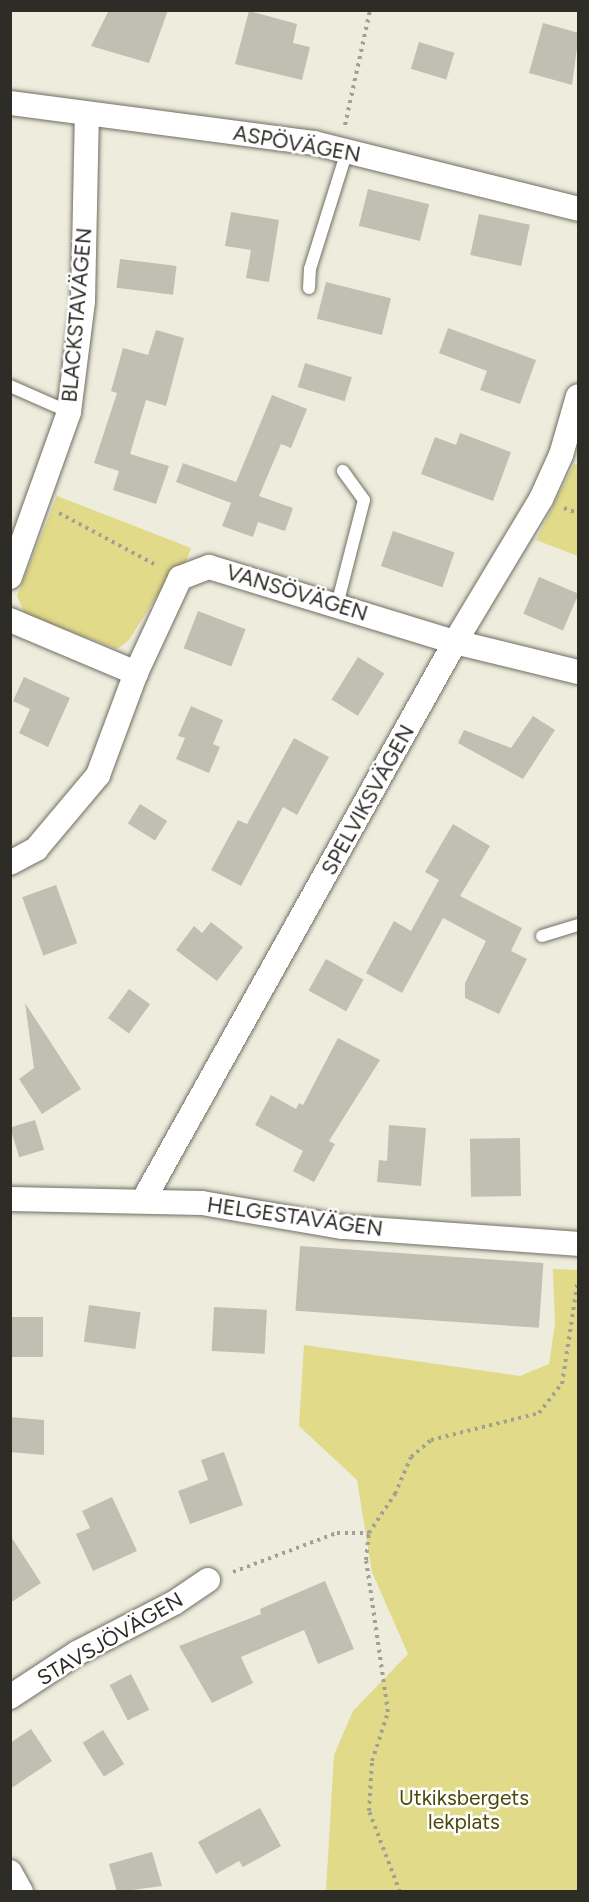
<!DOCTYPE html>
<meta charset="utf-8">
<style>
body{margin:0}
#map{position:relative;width:589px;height:1902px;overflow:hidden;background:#edecdd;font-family:Figtree,sans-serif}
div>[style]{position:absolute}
.green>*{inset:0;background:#e1da89}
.building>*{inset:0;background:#c0bfb1;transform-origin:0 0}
.path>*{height:4px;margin-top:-2px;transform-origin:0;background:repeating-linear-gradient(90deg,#a1a095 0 3px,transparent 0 7.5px)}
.roads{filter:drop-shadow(0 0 2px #706f62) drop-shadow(0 0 2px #706f62)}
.service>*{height:12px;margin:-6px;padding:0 6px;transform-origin:6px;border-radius:6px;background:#fff}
.minor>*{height:24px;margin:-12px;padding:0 12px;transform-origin:12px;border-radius:12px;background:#fff}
span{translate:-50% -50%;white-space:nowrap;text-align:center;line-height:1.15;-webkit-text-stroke:5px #fff;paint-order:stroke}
.street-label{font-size:21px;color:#2d2c27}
.park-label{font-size:21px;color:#4e4807}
.frame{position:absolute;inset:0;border:12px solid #2d2c27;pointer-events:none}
</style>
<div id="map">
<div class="green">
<i style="clip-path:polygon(574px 464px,578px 465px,578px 556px,536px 540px)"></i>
<i style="clip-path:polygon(57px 496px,191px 548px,180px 578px,161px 590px,128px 641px,117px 649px,25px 614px,17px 596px)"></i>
<i style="clip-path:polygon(553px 1269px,578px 1270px,578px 1891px,326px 1891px,334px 1755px,353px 1711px,408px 1654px,372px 1572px,357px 1480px,299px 1426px,304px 1345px,520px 1376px,549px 1364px,555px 1324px)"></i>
</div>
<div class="building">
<i style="clip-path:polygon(109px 10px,168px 10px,149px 63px,91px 46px)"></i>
<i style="clip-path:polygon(249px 11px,297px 24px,293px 43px,310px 47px,302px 80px,235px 64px)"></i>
<i style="clip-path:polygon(543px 23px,579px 33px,572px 85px,529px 73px)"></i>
<i style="left:419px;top:42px;width:37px;height:28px;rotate:17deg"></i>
<i style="left:368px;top:189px;width:63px;height:38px;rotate:14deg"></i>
<i style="clip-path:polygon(231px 212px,279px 220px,269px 282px,246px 278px,251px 250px,225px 246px)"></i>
<i style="left:479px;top:214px;width:52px;height:42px;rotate:12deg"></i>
<i style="left:120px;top:259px;width:57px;height:29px;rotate:7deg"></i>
<i style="left:326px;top:282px;width:67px;height:38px;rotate:14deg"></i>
<i style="clip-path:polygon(448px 328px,536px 360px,520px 404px,480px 390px,487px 371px,439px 353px)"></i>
<i style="clip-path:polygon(156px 330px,184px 338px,166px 406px,146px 400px,130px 454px,169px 466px,156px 504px,113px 490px,119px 471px,94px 463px,117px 393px,111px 391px,123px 348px,148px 355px)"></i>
<i style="left:305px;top:363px;width:49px;height:25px;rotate:17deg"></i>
<i style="clip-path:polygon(272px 395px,307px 409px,291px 448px,281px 444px,259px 496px,293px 508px,285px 531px,258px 522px,253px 537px,222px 526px,231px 503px,176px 482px,183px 463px,236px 482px)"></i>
<i style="clip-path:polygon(460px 433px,511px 452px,493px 501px,421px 474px,435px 437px,456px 445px)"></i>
<i style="left:393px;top:531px;width:65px;height:37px;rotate:19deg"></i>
<i style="left:539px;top:577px;width:43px;height:40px;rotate:23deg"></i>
<i style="left:198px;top:611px;width:51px;height:40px;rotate:21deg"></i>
<i style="left:358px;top:657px;width:31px;height:50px;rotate:32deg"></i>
<i style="clip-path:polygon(24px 677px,70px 698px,48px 747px,19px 733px,30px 709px,13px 701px)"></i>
<i style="clip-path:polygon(191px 706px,223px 720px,213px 744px,220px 747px,209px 773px,176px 759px,185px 738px,178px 736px)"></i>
<i style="clip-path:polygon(533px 716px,555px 730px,523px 779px,458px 743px,464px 730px,511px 748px)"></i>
<i style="clip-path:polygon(294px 738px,329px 757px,297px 815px,283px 807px,241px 886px,211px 870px,238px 820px,247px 824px)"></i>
<i style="left:140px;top:804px;width:32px;height:23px;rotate:32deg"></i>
<i style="clip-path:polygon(453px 824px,490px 846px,460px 896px,522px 928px,511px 951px,527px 959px,499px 1014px,465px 998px,465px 983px,486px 941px,443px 918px,402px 993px,366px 973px,394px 921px,411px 931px,439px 880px,425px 872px)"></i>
<i style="left:56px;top:885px;width:62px;height:36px;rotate:70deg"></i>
<i style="clip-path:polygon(211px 922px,243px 947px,217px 981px,176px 950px,194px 926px,202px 933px)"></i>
<i style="left:326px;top:959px;width:43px;height:36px;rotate:29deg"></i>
<i style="left:129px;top:989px;width:26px;height:36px;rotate:36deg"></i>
<i style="clip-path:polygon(25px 1003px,81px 1089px,42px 1114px,19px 1079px,34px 1068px)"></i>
<i style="clip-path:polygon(338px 1038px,380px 1060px,329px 1141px,335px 1144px,314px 1182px,293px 1171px,303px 1151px,255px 1125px,271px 1095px,296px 1109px,299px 1103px,303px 1105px)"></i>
<i style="left:35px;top:1120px;width:31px;height:26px;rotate:73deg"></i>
<i style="clip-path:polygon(389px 1125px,426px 1128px,421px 1186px,377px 1182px,379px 1160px,387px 1161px)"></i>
<i style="left:520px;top:1138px;width:58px;height:50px;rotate:89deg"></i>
<i style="left:300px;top:1246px;width:244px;height:65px;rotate:4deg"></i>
<i style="left:89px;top:1305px;width:52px;height:37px;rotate:8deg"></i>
<i style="left:214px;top:1307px;width:53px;height:44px;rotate:3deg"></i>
<i style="left:43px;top:1317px;width:40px;height:33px;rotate:90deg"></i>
<i style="clip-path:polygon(10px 1417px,44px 1420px,44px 1455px,10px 1452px)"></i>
<i style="clip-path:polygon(224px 1452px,243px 1505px,190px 1524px,178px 1491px,208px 1480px,201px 1460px)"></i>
<i style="clip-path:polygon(112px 1497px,137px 1551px,93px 1571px,76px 1534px,90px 1528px,82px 1511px)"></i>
<i style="clip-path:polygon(10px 1535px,41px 1583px,10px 1603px)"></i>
<i style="clip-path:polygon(325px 1581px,354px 1649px,318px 1664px,304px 1630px,241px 1657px,253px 1683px,212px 1703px,179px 1646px,261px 1614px,260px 1609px)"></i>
<i style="left:131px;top:1674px;width:40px;height:24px;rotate:63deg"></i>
<i style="clip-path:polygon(31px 1729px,52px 1761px,10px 1789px,10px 1743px)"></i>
<i style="left:103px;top:1730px;width:40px;height:24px;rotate:58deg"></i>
<i style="clip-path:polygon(260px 1808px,281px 1846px,243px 1867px,239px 1861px,216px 1874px,198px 1842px)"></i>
<i style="clip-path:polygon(152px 1852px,162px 1886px,117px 1892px,109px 1864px)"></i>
</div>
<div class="path">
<i style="left:345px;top:125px;width:118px;rotate:-77.7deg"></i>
<i style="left:564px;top:508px;width:15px;rotate:20deg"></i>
<i style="left:59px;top:513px;width:112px;rotate:28.2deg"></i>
<i style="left:233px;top:1572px;width:111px;rotate:-20.6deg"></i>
<i style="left:337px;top:1533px;width:32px"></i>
<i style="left:400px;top:1892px;width:87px;rotate:-110.9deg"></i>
<i style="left:369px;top:1811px;width:50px;rotate:-86.6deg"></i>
<i style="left:372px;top:1761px;width:52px;rotate:-71.9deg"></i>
<i style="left:388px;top:1712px;width:154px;rotate:-98.2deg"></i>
<i style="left:366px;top:1560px;width:27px;rotate:-84deg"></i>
<i style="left:369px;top:1533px;width:47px;rotate:-56.3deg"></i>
<i style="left:395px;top:1494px;width:40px;rotate:-66.6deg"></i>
<i style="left:411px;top:1457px;width:26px;rotate:-40deg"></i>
<i style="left:431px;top:1440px;width:111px;rotate:-14deg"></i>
<i style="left:539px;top:1413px;width:37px;rotate:-52deg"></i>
<i style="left:562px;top:1384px;width:105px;rotate:-81.3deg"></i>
</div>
<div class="roads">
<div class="service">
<i style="left:309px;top:288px;width:19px;rotate:-87deg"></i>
<i style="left:310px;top:269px;width:124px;rotate:-72.6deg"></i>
<i style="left:10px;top:386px;width:64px;rotate:23.8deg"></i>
<i style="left:337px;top:605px;width:108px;rotate:-75.6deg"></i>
<i style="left:364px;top:500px;width:36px;rotate:-126deg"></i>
<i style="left:542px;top:936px;width:38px;rotate:-17deg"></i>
</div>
<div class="minor">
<i style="left:10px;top:103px;width:307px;rotate:7.5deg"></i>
<i style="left:314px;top:143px;width:272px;rotate:14deg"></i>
<i style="left:10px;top:577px;width:175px;rotate:-70.3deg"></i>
<i style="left:69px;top:412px;width:112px;rotate:-82.8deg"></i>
<i style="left:83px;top:301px;width:187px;rotate:-88.8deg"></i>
<i style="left:10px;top:620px;width:137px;rotate:22.8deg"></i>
<i style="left:136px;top:673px;width:105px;rotate:-65.1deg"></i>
<i style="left:180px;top:578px;width:31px;rotate:-21deg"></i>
<i style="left:209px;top:567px;width:257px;rotate:17deg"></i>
<i style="left:455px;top:642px;width:127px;rotate:13.7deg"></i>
<i style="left:10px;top:863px;width:30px;rotate:-28deg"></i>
<i style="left:36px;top:849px;width:97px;rotate:-50deg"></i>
<i style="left:98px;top:775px;width:109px;rotate:-69.6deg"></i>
<i style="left:10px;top:1199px;width:192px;rotate:1.2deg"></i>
<i style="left:202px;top:1203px;width:143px;rotate:9.7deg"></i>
<i style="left:343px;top:1227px;width:236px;rotate:4.1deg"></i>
<i style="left:144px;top:1199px;width:638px;rotate:-60.82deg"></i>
<i style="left:455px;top:642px;width:167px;rotate:-59deg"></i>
<i style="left:541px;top:499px;width:48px;rotate:-65.6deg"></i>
<i style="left:561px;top:455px;width:61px;rotate:-73.9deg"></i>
<i style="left:10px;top:1697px;width:80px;rotate:-33.3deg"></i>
<i style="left:77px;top:1653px;width:109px;rotate:-27.3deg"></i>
<i style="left:174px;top:1603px;width:41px;rotate:-34.1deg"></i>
<i style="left:10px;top:1872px;width:23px;rotate:61deg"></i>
</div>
</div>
<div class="street-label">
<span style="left:297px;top:144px;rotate:10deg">ASPÖVÄGEN</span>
<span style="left:77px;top:315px;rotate:-85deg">BLACKSTAVÄGEN</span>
<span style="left:297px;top:593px;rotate:17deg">VANSÖVÄGEN</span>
<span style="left:368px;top:800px;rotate:-61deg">SPELVIKSVÄGEN</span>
<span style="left:295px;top:1217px;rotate:8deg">HELGESTAVÄGEN</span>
<span style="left:110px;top:1639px;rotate:-30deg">STAVSJÖVÄGEN</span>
</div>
<div class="park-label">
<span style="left:464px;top:1810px">Utkiksbergets<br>lekplats</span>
</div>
<div class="frame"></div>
</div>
